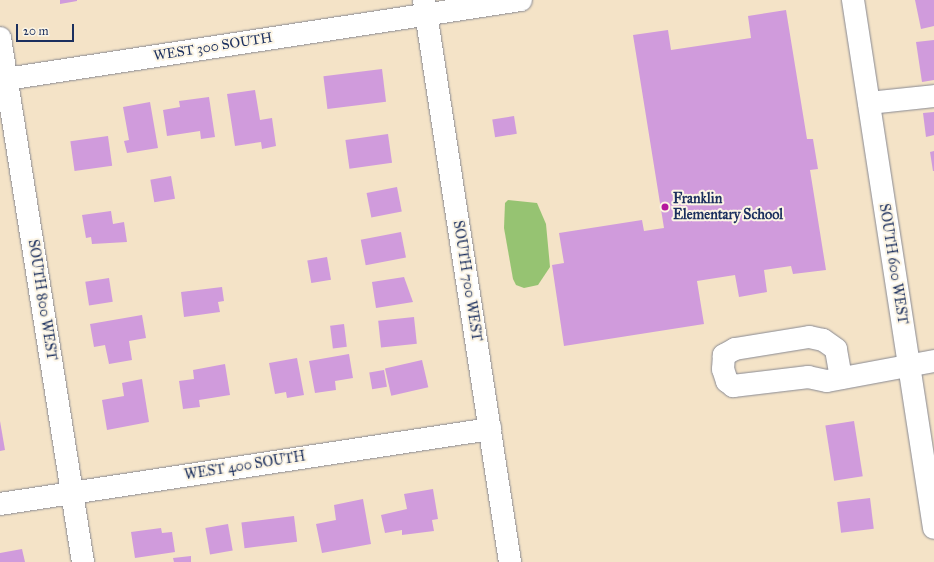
<!DOCTYPE html>
<style>
body{margin:0}
#map{position:relative;width:934px;height:562px;overflow:hidden;background:#f4e3c7;font-family:"IM FELL Great Primer",serif}
div>[style]{position:absolute}
.green>*{inset:0;background:#96c372}
.building>*{inset:0;background:#d09bdc;transform-origin:0 0}
.roads{filter:drop-shadow(0 0 1px #888992) drop-shadow(0 0 1px #888992)}
.minor>*{height:22px;margin:-11px;padding:0 11px;transform-origin:11px;border-radius:11px;background:#fff}
.dots>*{width:11px;height:11px;translate:-50% -50%;box-sizing:border-box;border:2px solid #fcf5e5;border-radius:50%}
span{translate:-50% -50%;white-space:nowrap;text-align:center;line-height:1.15;-webkit-text-stroke:4px #fcf5e5;paint-order:stroke}
.street-label{font-size:14px;color:#1b2f5e}
.poi-label{font-size:14px;color:#1b2f5e;font-weight:700}
.left{translate:0 -50%;text-align:left}
.scale{position:absolute;left:16px;top:24px;width:58px;height:18px;box-sizing:border-box;border:2px solid #1b2f5e;border-top:0;padding-left:5px;font-size:12px;line-height:14px;white-space:nowrap;color:#1b2f5e;-webkit-text-stroke:3px #fcf5e5;paint-order:stroke}
</style>
<div id="map">
<div class="green">
<i style="clip-path:polygon(508px 200px,537px 203px,546px 224px,550px 267px,538px 285px,524px 288px,516px 285px,513px 279px,504px 228px,505px 203px)"></i>
</div>
<div class="building">
<i style="clip-path:polygon(60px 0,77px 0,77px 1px,60px 4px)"></i>
<i style="clip-path:polygon(915px 0,934px 0,934px 26px,921px 29px)"></i>
<i style="clip-path:polygon(786px 10px,807px 139px,813px 139px,818px 169px,810px 170px,826px 270px,793px 274px,791px 266px,764px 270px,767px 292px,739px 297px,735px 275px,697px 281px,704px 324px,564px 346px,552px 265px,564px 263px,559px 233px,642px 220px,644px 231px,664px 228px,633px 35px,668px 30px,671px 50px,751px 38px,748px 16px)"></i>
<i style="clip-path:polygon(934px 40px,934px 80px,922px 82px,916px 42px)"></i>
<i style="left:382px;top:69px;width:33px;height:59px;rotate:83deg"></i>
<i style="clip-path:polygon(255px 90px,260px 120px,272px 118px,276px 146px,262px 149px,261px 142px,235px 146px,227px 94px)"></i>
<i style="clip-path:polygon(209px 97px,215px 137px,201px 139px,200px 131px,167px 136px,163px 110px,180px 107px,179px 101px)"></i>
<i style="clip-path:polygon(150px 102px,158px 148px,127px 153px,124px 141px,129px 140px,123px 107px)"></i>
<i style="clip-path:polygon(934px 112px,934px 135px,926px 137px,923px 113px)"></i>
<i style="left:514px;top:116px;width:18px;height:22px;rotate:81deg"></i>
<i style="left:388px;top:134px;width:29px;height:43px;rotate:82deg"></i>
<i style="left:108px;top:136px;width:30px;height:38px;rotate:82deg"></i>
<i style="clip-path:polygon(934px 151px,934px 171px,933px 171px,930px 152px)"></i>
<i style="left:171px;top:176px;width:23px;height:21px;rotate:80deg"></i>
<i style="left:397px;top:187px;width:25px;height:31px;rotate:79deg"></i>
<i style="clip-path:polygon(111px 211px,113px 224px,124px 222px,127px 242px,92px 244px,91px 237px,86px 238px,82px 215px)"></i>
<i style="left:401px;top:232px;width:26px;height:41px;rotate:79deg"></i>
<i style="left:327px;top:257px;width:23px;height:20px;rotate:80deg"></i>
<i style="clip-path:polygon(404px 277px,413px 302px,376px 308px,372px 282px)"></i>
<i style="left:109px;top:278px;width:24px;height:24px;rotate:81deg"></i>
<i style="clip-path:polygon(222px 287px,224px 301px,218px 302px,220px 312px,184px 317px,181px 292px)"></i>
<i style="clip-path:polygon(142px 315px,146px 338px,129px 341px,132px 360px,109px 364px,105px 345px,94px 347px,90px 324px)"></i>
<i style="left:414px;top:317px;width:27px;height:36px;rotate:84deg"></i>
<i style="left:344px;top:324px;width:23px;height:14px;rotate:83deg"></i>
<i style="clip-path:polygon(349px 354px,353px 378px,335px 381px,336px 390px,315px 393px,309px 361px)"></i>
<i style="clip-path:polygon(297px 358px,304px 395px,287px 398px,286px 392px,275px 394px,269px 363px)"></i>
<i style="left:422px;top:360px;width:28px;height:38px;rotate:77deg"></i>
<i style="clip-path:polygon(225px 364px,230px 395px,199px 400px,200px 407px,183px 409px,179px 381px,194px 379px,193px 370px)"></i>
<i style="left:384px;top:370px;width:17px;height:15px;rotate:80deg"></i>
<i style="clip-path:polygon(142px 379px,149px 422px,107px 430px,102px 400px,124px 396px,122px 383px)"></i>
<i style="clip-path:polygon(0 421px,5px 450px,0 451px)"></i>
<i style="left:854px;top:421px;width:56px;height:29px;rotate:81deg"></i>
<i style="clip-path:polygon(433px 489px,438px 519px,432px 520px,434px 531px,402px 535px,402px 530px,385px 533px,381px 515px,407px 509px,404px 494px)"></i>
<i style="left:870px;top:498px;width:31px;height:33px;rotate:83deg"></i>
<i style="clip-path:polygon(363px 499px,371px 544px,322px 553px,316px 524px,336px 520px,334px 505px)"></i>
<i style="left:294px;top:516px;width:26px;height:53px;rotate:83deg"></i>
<i style="left:228px;top:524px;width:27px;height:23px;rotate:80deg"></i>
<i style="clip-path:polygon(161px 528px,162px 533px,172px 532px,175px 552px,135px 558px,131px 532px)"></i>
<i style="clip-path:polygon(22px 549px,25px 562px,0 562px,0 553px)"></i>
<i style="clip-path:polygon(191px 556px,191px 562px,174px 562px,173px 558px)"></i>
</div>
<div class="roads">
<div class="minor">
<i style="left:424px;top:0;width:569px;rotate:81.3deg"></i>
<i style="left:853px;top:0;width:534px;rotate:81.28deg"></i>
<i style="left:0;top:38px;width:531px;rotate:81deg"></i>
<i style="left:0;top:80px;width:527px;rotate:-8.73deg"></i>
<i style="left:869px;top:103px;width:65px;rotate:-6.1deg"></i>
<i style="left:841px;top:378px;width:29px;rotate:-100deg"></i>
<i style="left:836px;top:349px;width:16px;rotate:-145deg"></i>
<i style="left:823px;top:340px;width:14px;rotate:-168deg"></i>
<i style="left:809px;top:337px;width:75px;rotate:170.8deg"></i>
<i style="left:735px;top:349px;width:13px;rotate:151deg"></i>
<i style="left:724px;top:355px;width:14px;rotate:94deg"></i>
<i style="left:723px;top:369px;width:13px;rotate:72deg"></i>
<i style="left:727px;top:381px;width:8px;rotate:40deg"></i>
<i style="left:733px;top:386px;width:76px;rotate:-6.8deg"></i>
<i style="left:808px;top:377px;width:19px;rotate:12deg"></i>
<i style="left:827px;top:381px;width:109px;rotate:-10.6deg"></i>
<i style="left:0;top:504px;width:496px;rotate:-8.7deg"></i>
</div>
</div>
<div class="dots">
<i style="left:665px;top:207px;background:#b5179e"></i>
</div>
<div class="street-label">
<span style="left:213px;top:47px;rotate:-9deg">WEST 300 SOUTH</span>
<span style="left:893px;top:264px;rotate:81deg">SOUTH 600 WEST</span>
<span style="left:467px;top:281px;rotate:81deg">SOUTH 700 WEST</span>
<span style="left:42px;top:300px;rotate:81deg">SOUTH 800 WEST</span>
<span style="left:245px;top:466px;rotate:-9deg">WEST 400 SOUTH</span>
</div>
<div class="poi-label">
<span class="left" style="left:673px;top:207px">Franklin<br>Elementary School</span>
</div>
<div class="scale">20 m</div>
</div>
